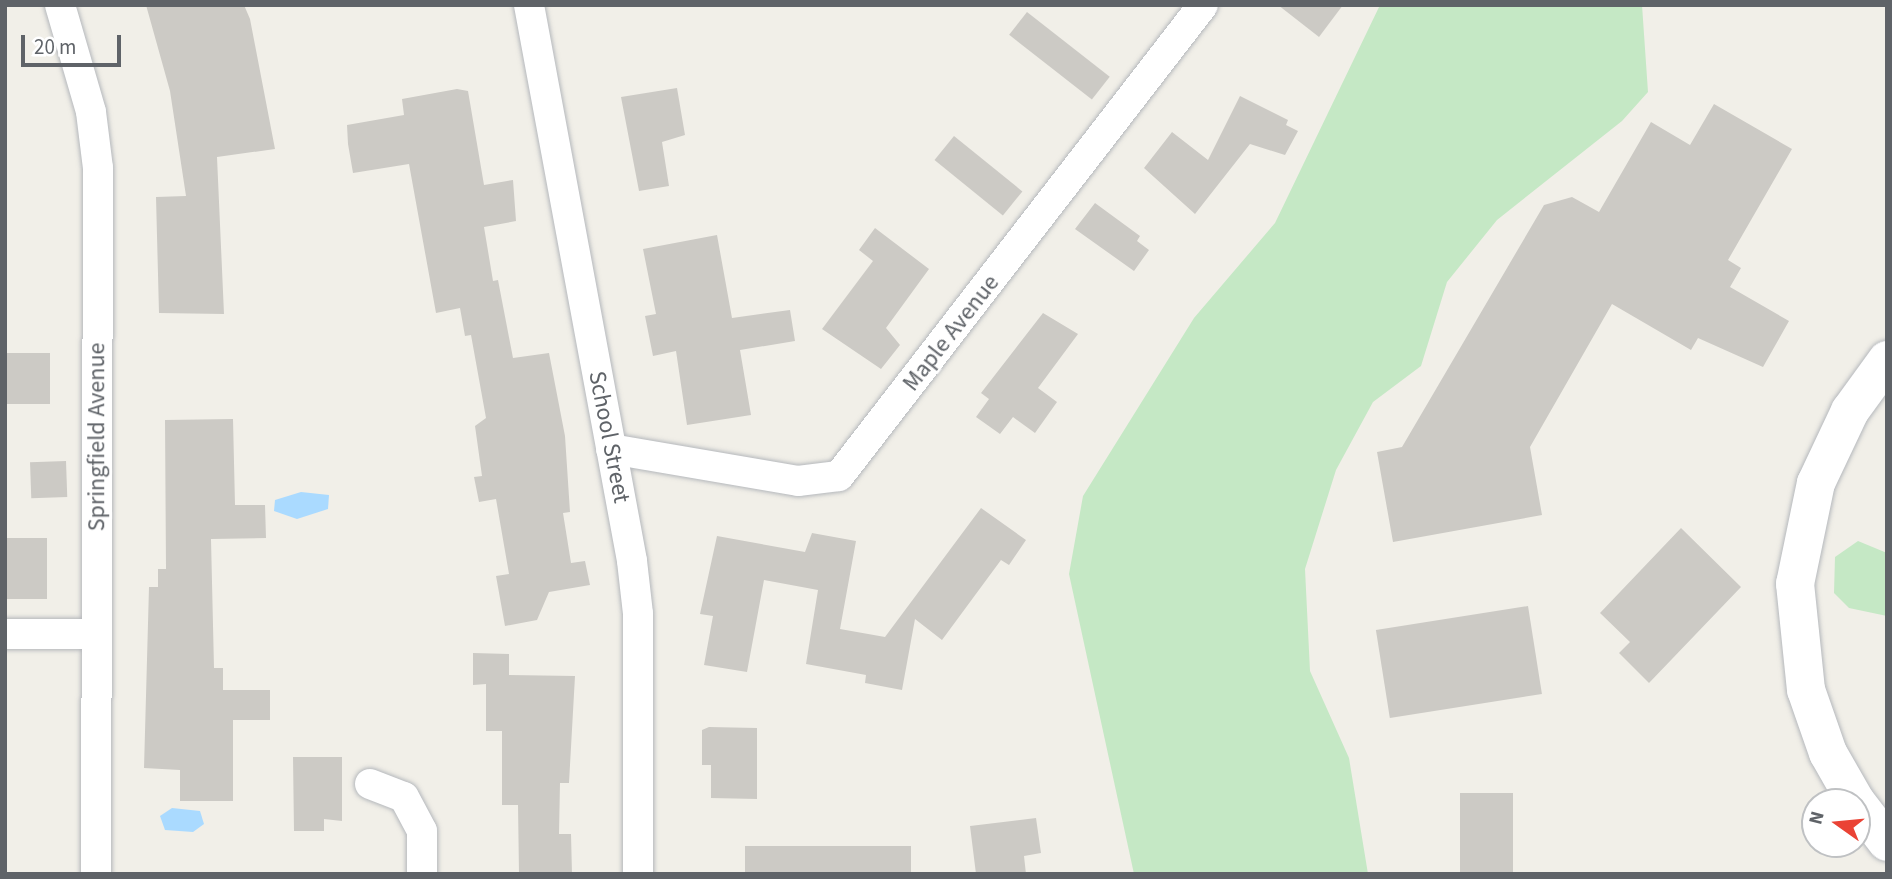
<!DOCTYPE html>
<style>
body{margin:0}
#map{position:relative;width:1892px;height:879px;overflow:hidden;background:#f1efe8;font-family:"Source Sans 3",sans-serif}
div>[style]{position:absolute}
.green>*{inset:0;background:#c5e8c5}
.water>*{inset:0;background:#aadaff}
.building>*{inset:0;background:#cccac5;transform-origin:0 0}
.roads{filter:drop-shadow(0 0 2px #b5b8bc) drop-shadow(0 0 2px #b5b8bc)}
.minor>*{height:30px;margin:-15px;padding:0 15px;transform-origin:15px;border-radius:15px;background:#fff}
.secondary>*{height:38px;margin:-19px;padding:0 19px;transform-origin:19px;border-radius:19px;background:#fff}
span{translate:-50% -50%;white-space:nowrap;text-align:center;line-height:1.15;-webkit-text-stroke:5px #fff;paint-order:stroke}
.street-label{font-size:24px;color:#5f6368}
.frame{position:absolute;inset:0;border:7px solid #5f6368;pointer-events:none}
.north{position:absolute;left:1801px;top:788px;width:70px;height:70px;box-sizing:border-box;background:#fff;border:2px solid #bfc1c3;border-radius:50%;rotate:285deg;font-size:19px;font-weight:700;line-height:28px;text-align:center;color:#5f6368}
.north::after{content:'';display:block;margin:auto;width:24px;height:32px;background:#ea4335;clip-path:polygon(50% 0,100% 100%,50% 72%,0 100%)}
.scale{position:absolute;left:21px;top:35px;width:100px;height:32px;box-sizing:border-box;border:4px solid #5f6368;border-top:0;padding-left:9px;font-size:21px;line-height:24px;white-space:nowrap;color:#5f6368;-webkit-text-stroke:5px #fff;paint-order:stroke}
</style>
<div id="map">
<div class="green">
<i style="clip-path:polygon(1380px 5px,1642px 5px,1648px 92px,1622px 121px,1497px 220px,1447px 282px,1421px 366px,1373px 402px,1336px 470px,1305px 569px,1310px 671px,1349px 758px,1368px 874px,1134px 874px,1069px 574px,1083px 496px,1194px 318px,1275px 223px)"></i>
<i style="clip-path:polygon(1858px 541px,1887px 553px,1887px 616px,1849px 608px,1834px 593px,1835px 557px)"></i>
</div>
<div class="water">
<i style="clip-path:polygon(301px 492px,329px 495px,328px 509px,297px 519px,274px 511px,275px 500px)"></i>
<i style="clip-path:polygon(172px 808px,200px 811px,204px 824px,193px 832px,165px 830px,160px 816px)"></i>
</div>
<div class="building">
<i style="clip-path:polygon(146px 5px,244px 5px,250px 19px,275px 149px,217px 157px,224px 314px,159px 313px,156px 197px,186px 196px,170px 91px)"></i>
<i style="clip-path:polygon(1278px 5px,1343px 5px,1319px 37px)"></i>
<i style="left:1027px;top:12px;width:105px;height:29px;rotate:38deg"></i>
<i style="clip-path:polygon(677px 88px,685px 135px,662px 142px,669px 186px,639px 191px,621px 97px)"></i>
<i style="clip-path:polygon(457px 89px,468px 91px,484px 185px,513px 180px,516px 221px,484px 227px,493px 281px,498px 280px,513px 358px,549px 353px,565px 436px,570px 512px,563px 513px,571px 563px,585px 561px,590px 585px,549px 592px,537px 620px,505px 626px,496px 576px,509px 574px,496px 499px,479px 502px,474px 477px,482px 476px,475px 426px,486px 418px,471px 335px,465px 336px,460px 308px,436px 313px,409px 164px,353px 173px,348px 144px,347px 125px,404px 115px,402px 99px)"></i>
<i style="clip-path:polygon(1240px 96px,1288px 120px,1286px 125px,1298px 131px,1285px 155px,1250px 144px,1195px 214px,1144px 168px,1172px 132px,1208px 160px)"></i>
<i style="clip-path:polygon(1714px 104px,1792px 149px,1728px 260px,1741px 268px,1730px 287px,1789px 321px,1763px 367px,1698px 338px,1691px 350px,1612px 304px,1530px 447px,1542px 515px,1393px 542px,1377px 452px,1402px 447px,1544px 205px,1572px 197px,1599px 212px,1651px 122px,1690px 145px)"></i>
<i style="left:954px;top:136px;width:88px;height:31px;rotate:39deg"></i>
<i style="clip-path:polygon(1095px 203px,1140px 236px,1137px 241px,1149px 250px,1134px 271px,1075px 229px)"></i>
<i style="clip-path:polygon(875px 228px,929px 269px,886px 328px,900px 345px,881px 369px,822px 329px,873px 261px,859px 250px)"></i>
<i style="clip-path:polygon(717px 235px,732px 318px,790px 310px,795px 341px,740px 350px,751px 415px,687px 425px,676px 351px,653px 356px,645px 316px,656px 314px,643px 249px)"></i>
<i style="clip-path:polygon(1043px 313px,1078px 334px,1038px 388px,1057px 402px,1035px 433px,1013px 417px,1000px 434px,976px 417px,989px 399px,981px 393px)"></i>
<i style="left:5px;top:353px;width:45px;height:51px"></i>
<i style="clip-path:polygon(233px 419px,235px 505px,265px 505px,266px 538px,211px 539px,214px 668px,223px 668px,223px 690px,270px 690px,270px 720px,233px 720px,233px 801px,180px 801px,180px 770px,144px 768px,149px 587px,158px 587px,158px 569px,166px 569px,165px 420px)"></i>
<i style="left:66px;top:461px;width:36px;height:36px;rotate:88deg"></i>
<i style="clip-path:polygon(981px 508px,1026px 540px,1009px 565px,1001px 560px,942px 640px,915px 619px,902px 690px,865px 683px,866px 675px,806px 664px,818px 590px,764px 580px,747px 672px,704px 665px,713px 616px,700px 614px,717px 536px,805px 552px,812px 533px,856px 541px,840px 629px,885px 637px)"></i>
<i style="clip-path:polygon(1681px 528px,1741px 587px,1649px 683px,1619px 653px,1630px 642px,1600px 613px)"></i>
<i style="left:5px;top:538px;width:42px;height:61px"></i>
<i style="left:1528px;top:606px;width:89px;height:154px;rotate:81deg"></i>
<i style="clip-path:polygon(473px 653px,509px 654px,509px 675px,575px 676px,569px 783px,560px 783px,559px 834px,571px 834px,572px 874px,519px 874px,518px 805px,502px 805px,502px 731px,486px 731px,486px 684px,473px 685px)"></i>
<i style="clip-path:polygon(709px 727px,757px 728px,757px 799px,711px 798px,711px 765px,702px 765px,702px 730px)"></i>
<i style="clip-path:polygon(293px 757px,342px 757px,342px 821px,324px 819px,324px 831px,294px 831px)"></i>
<i style="left:1460px;top:793px;width:53px;height:81px"></i>
<i style="clip-path:polygon(1036px 818px,1041px 853px,1024px 856px,1026px 874px,976px 874px,970px 826px)"></i>
<i style="left:911px;top:846px;width:28px;height:166px;rotate:90deg"></i>
</div>
<div class="roads">
<div class="minor">
<i style="left:60px;top:5px;width:111px;rotate:73.8deg"></i>
<i style="left:91px;top:112px;width:56px;rotate:82.9deg"></i>
<i style="left:98px;top:168px;width:706px;rotate:90.16deg"></i>
<i style="left:529px;top:5px;width:565px;rotate:79.5deg"></i>
<i style="left:632px;top:561px;width:53px;rotate:83.5deg"></i>
<i style="left:638px;top:614px;width:260px;rotate:90deg"></i>
<i style="left:611px;top:449px;width:190px;rotate:9.7deg"></i>
<i style="left:798px;top:481px;width:41px;rotate:-7deg"></i>
<i style="left:839px;top:476px;width:595px;rotate:-52.3deg"></i>
<i style="left:5px;top:634px;width:92px"></i>
<i style="left:370px;top:784px;width:36px;rotate:21deg"></i>
<i style="left:404px;top:797px;width:38px;rotate:62deg"></i>
<i style="left:422px;top:831px;width:43px;rotate:90deg"></i>
</div>
<div class="secondary">
<i style="left:1856px;top:802px;width:56px;rotate:-119.7deg"></i>
<i style="left:1828px;top:753px;width:67px;rotate:-109.2deg"></i>
<i style="left:1806px;top:690px;width:107px;rotate:-95.9deg"></i>
<i style="left:1795px;top:584px;width:103px;rotate:-78.3deg"></i>
<i style="left:1816px;top:483px;width:80px;rotate:-64.7deg"></i>
<i style="left:1850px;top:411px;width:63px;rotate:-54deg"></i>
<i style="left:1857px;top:803px;width:49px;rotate:52.4deg"></i>
</div>
</div>
<div class="street-label">
<span style="left:951px;top:333px;rotate:-52deg">Maple Avenue</span>
<span style="left:97px;top:437px;rotate:-90deg">Springfield Avenue</span>
<span style="left:609px;top:437px;rotate:79deg">School Street</span>
</div>
<div class="frame"></div>
<div class="north">N</div>
<div class="scale">20 m</div>
</div>
